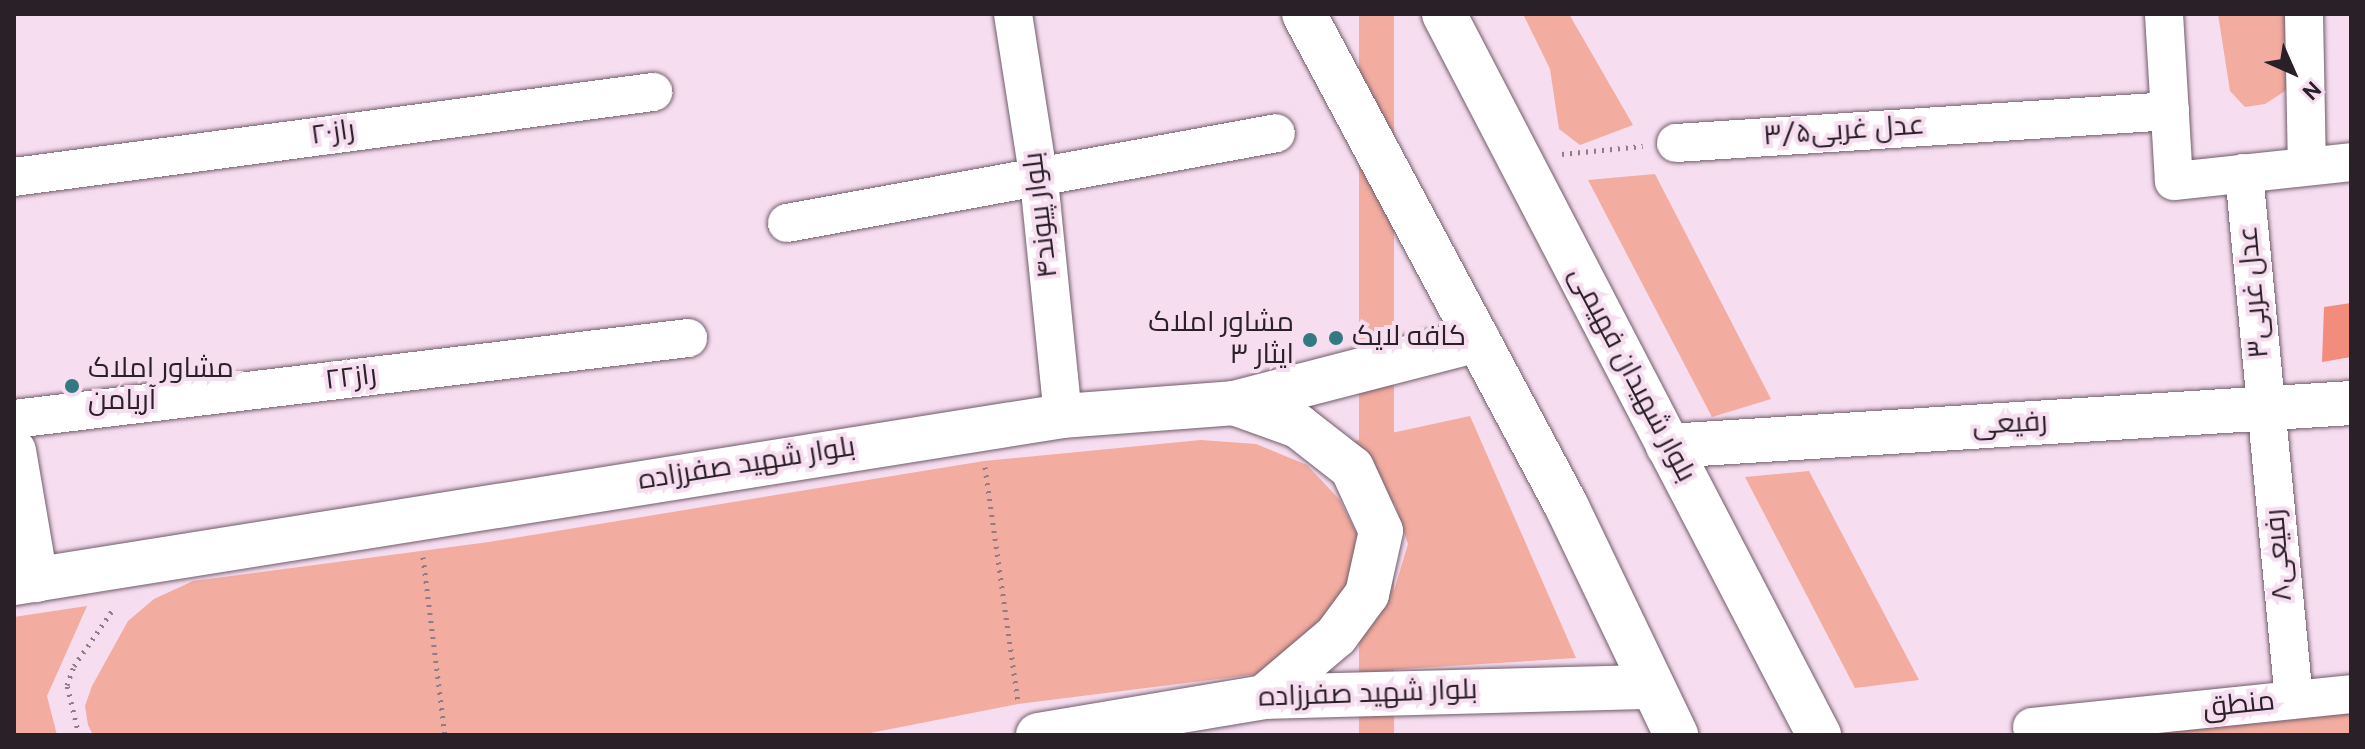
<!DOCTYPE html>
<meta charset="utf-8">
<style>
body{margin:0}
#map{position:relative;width:2365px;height:749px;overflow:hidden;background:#f6ddef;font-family:Overpass,Cairo,sans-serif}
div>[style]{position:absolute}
.green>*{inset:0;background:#f2aca0;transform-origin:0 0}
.forest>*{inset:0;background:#f28d7d}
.path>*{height:5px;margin-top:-2.5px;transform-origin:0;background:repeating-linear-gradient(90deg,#8e7d89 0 2px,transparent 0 8px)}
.roads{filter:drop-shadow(0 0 2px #715c6a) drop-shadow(0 0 2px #715c6a)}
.minor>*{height:38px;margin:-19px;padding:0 19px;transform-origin:19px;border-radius:19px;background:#fff}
.tertiary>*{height:44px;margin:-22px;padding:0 22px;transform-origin:22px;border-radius:22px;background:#fff}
.dots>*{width:22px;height:22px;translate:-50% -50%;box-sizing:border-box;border:4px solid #f6ddef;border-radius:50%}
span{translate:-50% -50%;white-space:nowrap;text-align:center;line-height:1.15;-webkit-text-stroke:8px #f6ddef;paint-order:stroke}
.street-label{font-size:28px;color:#2a2128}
.poi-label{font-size:28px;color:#2a2128}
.right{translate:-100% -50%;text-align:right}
.left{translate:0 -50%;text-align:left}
.frame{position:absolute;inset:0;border:16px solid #2a2128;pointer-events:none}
.north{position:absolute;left:2253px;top:32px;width:80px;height:80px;-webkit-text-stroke:6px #f6ddef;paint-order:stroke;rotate:135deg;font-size:22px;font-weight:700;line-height:32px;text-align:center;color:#2a2128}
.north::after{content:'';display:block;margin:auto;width:28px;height:36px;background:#2a2128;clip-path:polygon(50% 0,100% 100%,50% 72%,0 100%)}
</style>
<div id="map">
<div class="green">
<i style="left:1359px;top:14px;width:35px;height:817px"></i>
<i style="clip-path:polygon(1523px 14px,1569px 14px,1633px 125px,1580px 145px,1559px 129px,1550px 69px)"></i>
<i style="clip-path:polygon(2218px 14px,2292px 14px,2293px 78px,2285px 91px,2265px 104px,2245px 107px,2230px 91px)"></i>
<i style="clip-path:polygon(1655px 174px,1771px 399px,1712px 417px,1588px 180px)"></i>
<i style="clip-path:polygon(1470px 416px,1576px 658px,1370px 671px,1408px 544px,1381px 462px,1350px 442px)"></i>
<i style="clip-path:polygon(1201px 440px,1256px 444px,1307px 465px,1339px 499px,1359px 537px,1342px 605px,1274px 672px,1018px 704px,860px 735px,93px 735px,88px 725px,85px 706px,92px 686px,128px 621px,154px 599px,193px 581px,489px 542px,984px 461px)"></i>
<i style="clip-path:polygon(1809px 471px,1919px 680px,1855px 688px,1745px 477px)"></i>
<i style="clip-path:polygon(87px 606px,47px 696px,57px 735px,14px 735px,14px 617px)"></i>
<i style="clip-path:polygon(2351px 710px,2351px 735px,2140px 735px)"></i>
</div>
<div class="forest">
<i style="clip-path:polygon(2351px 303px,2351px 357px,2322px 362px,2324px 307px)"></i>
</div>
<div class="path">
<i style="left:1562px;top:154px;width:81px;rotate:-5.6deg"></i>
<i style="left:985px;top:467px;width:238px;rotate:82deg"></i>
<i style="left:423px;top:557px;width:179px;rotate:83deg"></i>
<i style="left:79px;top:735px;width:51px;rotate:-103.5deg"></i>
<i style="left:67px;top:685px;width:20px;rotate:-70deg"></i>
<i style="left:74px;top:666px;width:70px;rotate:-55.4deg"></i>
</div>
<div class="roads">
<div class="minor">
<i style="left:1013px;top:14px;width:168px;rotate:81.1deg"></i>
<i style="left:1039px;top:180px;width:237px;rotate:84.2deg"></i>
<i style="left:2164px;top:14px;width:167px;rotate:86.6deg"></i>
<i style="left:2174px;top:181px;width:178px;rotate:-6.1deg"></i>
<i style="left:2304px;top:14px;width:152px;rotate:88.9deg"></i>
<i style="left:1676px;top:143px;width:495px;rotate:-3.7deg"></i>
<i style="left:2244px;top:173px;width:529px;rotate:84.58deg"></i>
<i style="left:14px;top:177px;width:645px;rotate:-7.58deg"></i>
<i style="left:787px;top:223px;width:497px;rotate:-10.4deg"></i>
<i style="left:14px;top:419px;width:679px;rotate:-6.85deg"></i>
<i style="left:2032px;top:727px;width:321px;rotate:-5.9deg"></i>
</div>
<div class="tertiary">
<i style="left:1304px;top:14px;width:557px;rotate:61.92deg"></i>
<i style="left:1566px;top:505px;width:255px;rotate:64.4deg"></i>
<i style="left:1444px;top:14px;width:813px;rotate:62.52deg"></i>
<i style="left:1234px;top:403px;width:68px;rotate:19.8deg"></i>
<i style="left:1298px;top:426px;width:68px;rotate:37.9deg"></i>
<i style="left:1352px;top:468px;width:69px;rotate:65.3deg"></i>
<i style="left:1381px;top:531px;width:65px;rotate:102.5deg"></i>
<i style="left:1367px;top:594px;width:52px;rotate:126.4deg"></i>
<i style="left:1336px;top:636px;width:94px;rotate:139.7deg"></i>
<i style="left:1668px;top:446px;width:684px;rotate:-3.6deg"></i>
<i style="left:14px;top:451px;width:131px;rotate:80.3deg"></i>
<i style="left:14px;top:583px;width:1062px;rotate:-9.05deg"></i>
<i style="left:1063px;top:416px;width:171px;rotate:-4.3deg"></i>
<i style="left:1234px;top:403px;width:252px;rotate:-14.5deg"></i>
<i style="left:1038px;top:735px;width:229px;rotate:-9.5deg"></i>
<i style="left:1264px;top:697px;width:388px;rotate:-1.5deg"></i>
</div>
</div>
<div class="dots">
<i style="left:1336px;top:338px;background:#317a81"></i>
<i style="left:1310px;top:340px;background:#317a81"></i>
<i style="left:72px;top:386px;background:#317a81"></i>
</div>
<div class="street-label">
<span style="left:1844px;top:132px;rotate:-4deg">عدل غربی۳/۵</span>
<span style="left:333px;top:134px;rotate:-8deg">راز۲۰</span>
<span style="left:1042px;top:215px;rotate:-97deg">بلوار پیوند۴</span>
<span style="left:2255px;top:292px;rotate:-95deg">عدل غربی۳</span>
<span style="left:1631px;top:375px;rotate:62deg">بلوار شهیدان فهیمی</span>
<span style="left:351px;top:379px;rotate:-7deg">راز۲۲</span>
<span style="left:2010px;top:425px;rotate:-3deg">رفیعی</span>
<span style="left:747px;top:465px;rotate:-9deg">بلوار شهید صفرزاده</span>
<span style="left:2280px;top:555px;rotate:-95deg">۸رفیعی</span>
<span style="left:1368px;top:695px;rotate:-2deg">بلوار شهید صفرزاده</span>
<span style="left:2239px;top:706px;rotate:-6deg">منطق</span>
</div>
<div class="poi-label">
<span class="right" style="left:1294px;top:340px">مشاور املاک<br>ایثار ۳</span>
<span class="left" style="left:1352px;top:338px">کافه لایک</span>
<span class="left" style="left:88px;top:386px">مشاور املاک<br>آریامن</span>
</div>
<div class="frame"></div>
<div class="north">N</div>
</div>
